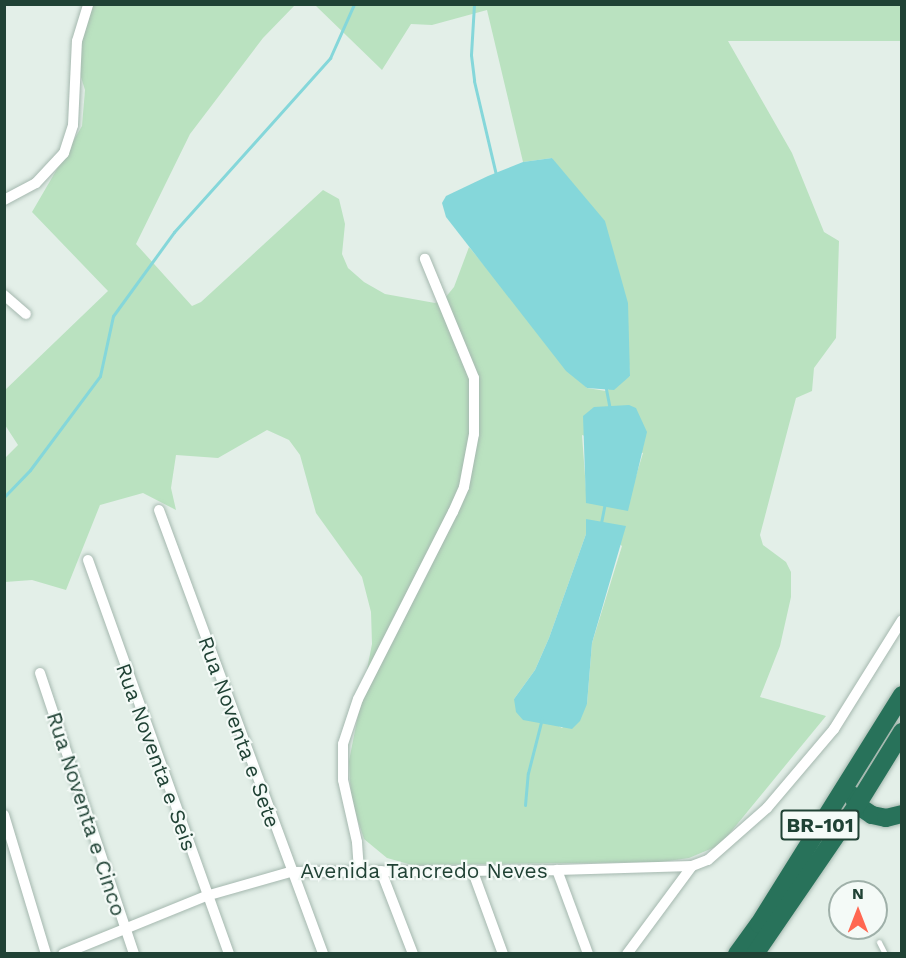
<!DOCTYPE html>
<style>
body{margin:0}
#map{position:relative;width:906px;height:958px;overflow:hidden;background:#e3efe8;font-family:"Work Sans",sans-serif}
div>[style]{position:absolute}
.green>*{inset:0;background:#bae2c0}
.water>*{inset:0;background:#85d7da}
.stream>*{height:3px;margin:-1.5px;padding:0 1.5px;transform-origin:1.5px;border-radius:1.5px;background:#85d7da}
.roads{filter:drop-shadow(0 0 2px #a5b8af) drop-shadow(0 0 2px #a5b8af)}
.service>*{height:5px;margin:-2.5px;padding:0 2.5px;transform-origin:2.5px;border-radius:2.5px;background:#fff}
.minor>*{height:10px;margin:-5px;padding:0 5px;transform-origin:5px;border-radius:5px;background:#fff}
.motorway>*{height:18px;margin:-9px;padding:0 9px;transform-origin:9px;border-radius:9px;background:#28725a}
span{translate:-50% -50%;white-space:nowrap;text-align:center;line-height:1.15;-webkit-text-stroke:4.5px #f4faf7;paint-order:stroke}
.shield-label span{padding:2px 4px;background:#f4faf7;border:2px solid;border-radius:4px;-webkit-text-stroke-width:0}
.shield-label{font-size:20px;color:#204235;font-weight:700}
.street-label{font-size:21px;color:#204235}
.frame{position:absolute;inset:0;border:6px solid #204235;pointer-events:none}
.north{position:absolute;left:828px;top:880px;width:60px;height:60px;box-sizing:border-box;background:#f4faf7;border:2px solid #9fb0a9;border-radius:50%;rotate:0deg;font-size:16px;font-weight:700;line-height:24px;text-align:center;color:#204235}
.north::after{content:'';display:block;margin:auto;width:21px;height:27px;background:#ff6751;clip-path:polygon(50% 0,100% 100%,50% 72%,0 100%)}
</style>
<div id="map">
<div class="green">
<i style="clip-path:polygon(evenodd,91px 5px,295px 5px,263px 38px,190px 134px,136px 244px,192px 306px,201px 302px,323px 190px,339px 199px,345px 224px,342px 254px,348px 268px,364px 282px,385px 294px,435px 303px,445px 298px,454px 287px,469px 247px,587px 388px,606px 391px,630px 376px,628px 350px,552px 158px,523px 162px,487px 10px,432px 25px,411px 24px,382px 70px,315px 5px,901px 5px,901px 41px,728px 41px,792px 153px,824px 232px,839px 241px,836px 338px,814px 368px,812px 391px,796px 398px,760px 535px,763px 545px,786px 562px,791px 572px,791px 597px,780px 646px,760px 697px,826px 716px,720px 845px,689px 858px,661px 862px,412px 865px,387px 858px,364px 839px,351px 800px,349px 761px,372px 644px,371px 612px,362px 577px,316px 513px,300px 455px,289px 440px,267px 430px,218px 458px,176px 455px,171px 488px,176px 510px,143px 493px,100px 505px,66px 590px,32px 580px,5px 582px,5px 458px,18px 445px,5px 425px,4px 391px,108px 291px,32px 212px,82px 126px,85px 90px,76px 61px,91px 5px,582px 435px,643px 453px,632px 489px,587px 503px,582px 435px,91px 5px,586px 519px,622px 546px,592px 643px,587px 704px,562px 728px,514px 699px,535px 670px,549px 638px,586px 534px,586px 519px)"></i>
</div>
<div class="water">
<i style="clip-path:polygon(552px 158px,605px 221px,628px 303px,630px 376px,614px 390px,587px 388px,566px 371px,446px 217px,442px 203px,446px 196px,488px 176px,523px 162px)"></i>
<i style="clip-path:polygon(629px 405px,636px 408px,647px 432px,628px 511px,586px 503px,583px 416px,594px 407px)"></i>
<i style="clip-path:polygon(586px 519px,626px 526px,592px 643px,587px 704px,580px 721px,572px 729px,523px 720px,516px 712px,514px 699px,535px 670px,549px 638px,586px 534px)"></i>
</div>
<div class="stream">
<i style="left:474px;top:4px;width:51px;rotate:93.4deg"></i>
<i style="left:471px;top:55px;width:26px;rotate:83deg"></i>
<i style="left:474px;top:81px;width:97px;rotate:76.8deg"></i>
<i style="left:606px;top:389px;width:20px;rotate:79deg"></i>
<i style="left:4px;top:497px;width:37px;rotate:-46deg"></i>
<i style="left:30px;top:470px;width:117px;rotate:-53.3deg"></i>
<i style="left:100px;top:376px;width:61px;rotate:-77.8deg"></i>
<i style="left:113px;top:316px;width:104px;rotate:-54deg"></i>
<i style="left:174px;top:232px;width:234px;rotate:-48.1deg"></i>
<i style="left:330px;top:58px;width:59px;rotate:-66deg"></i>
<i style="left:601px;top:523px;width:20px;rotate:-79deg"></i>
<i style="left:525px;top:805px;width:32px;rotate:-85deg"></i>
<i style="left:528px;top:773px;width:57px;rotate:-75.7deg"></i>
</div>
<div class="roads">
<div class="service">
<i style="left:879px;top:942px;width:13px;rotate:63deg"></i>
</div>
<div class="minor">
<i style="left:4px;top:200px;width:36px;rotate:-28deg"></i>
<i style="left:36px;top:183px;width:41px;rotate:-47deg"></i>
<i style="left:64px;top:153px;width:29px;rotate:-72deg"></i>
<i style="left:73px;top:125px;width:84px;rotate:-87.3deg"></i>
<i style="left:77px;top:41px;width:39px;rotate:-73deg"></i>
<i style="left:4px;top:295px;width:29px;rotate:41deg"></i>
<i style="left:159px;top:510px;width:473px;rotate:69.7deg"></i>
<i style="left:88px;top:560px;width:418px;rotate:70.3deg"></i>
<i style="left:40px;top:673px;width:296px;rotate:71.5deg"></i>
<i style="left:4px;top:815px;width:145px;rotate:73.2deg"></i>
<i style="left:557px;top:870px;width:90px;rotate:69.7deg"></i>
<i style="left:359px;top:871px;width:29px;rotate:-94deg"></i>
<i style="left:357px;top:842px;width:64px;rotate:-102.7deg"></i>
<i style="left:343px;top:780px;width:36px;rotate:-90deg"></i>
<i style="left:343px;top:744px;width:47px;rotate:-71.6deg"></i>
<i style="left:358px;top:699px;width:210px;rotate:-63.1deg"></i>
<i style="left:453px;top:512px;width:27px;rotate:-66deg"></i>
<i style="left:464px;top:487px;width:54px;rotate:-79.3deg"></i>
<i style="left:474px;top:434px;width:56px;rotate:-90deg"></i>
<i style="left:474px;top:378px;width:129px;rotate:-112.4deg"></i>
<i style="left:381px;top:871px;width:89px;rotate:68.9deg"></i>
<i style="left:473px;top:872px;width:87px;rotate:69.9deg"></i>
<i style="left:63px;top:954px;width:154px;rotate:-22.1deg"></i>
<i style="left:206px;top:896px;width:87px;rotate:-15.9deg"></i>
<i style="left:290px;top:872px;width:267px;rotate:-0.4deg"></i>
<i style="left:557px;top:870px;width:135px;rotate:-1.7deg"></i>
<i style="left:692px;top:866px;width:17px;rotate:-21deg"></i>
<i style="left:708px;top:860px;width:79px;rotate:-41.4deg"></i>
<i style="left:767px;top:808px;width:104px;rotate:-49.7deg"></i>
<i style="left:834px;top:729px;width:128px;rotate:-58deg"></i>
<i style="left:627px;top:954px;width:109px;rotate:-53.5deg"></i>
</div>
<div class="motorway">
<i style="left:852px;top:795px;width:11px;rotate:63deg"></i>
<i style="left:857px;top:805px;width:18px;rotate:34deg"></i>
<i style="left:872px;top:815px;width:14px;rotate:12deg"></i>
<i style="left:886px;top:818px;width:16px;rotate:-14deg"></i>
<i style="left:737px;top:954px;width:37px;rotate:-54deg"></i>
<i style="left:759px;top:924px;width:270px;rotate:-58deg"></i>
<i style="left:755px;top:954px;width:181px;rotate:-55.6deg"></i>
<i style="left:857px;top:805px;width:86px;rotate:-58.3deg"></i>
</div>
</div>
<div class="shield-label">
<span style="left:820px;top:825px">BR-101</span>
</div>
<div class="street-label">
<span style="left:239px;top:732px;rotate:70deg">Rua Noventa e Sete</span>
<span style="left:156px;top:757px;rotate:70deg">Rua Noventa e Seis</span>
<span style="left:86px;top:814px;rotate:72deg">Rua Noventa e Cinco</span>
<span style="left:424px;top:871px">Avenida Tancredo Neves</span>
</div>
<div class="frame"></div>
<div class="north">N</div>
</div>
